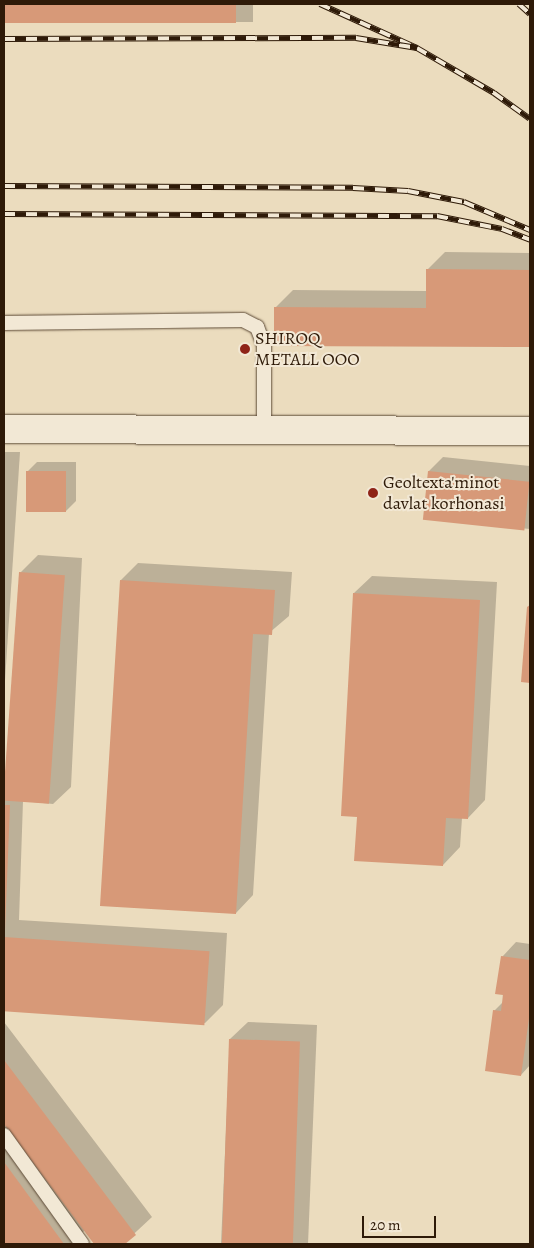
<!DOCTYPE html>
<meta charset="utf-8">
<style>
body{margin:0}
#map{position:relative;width:534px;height:1248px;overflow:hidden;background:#ebdcbe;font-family:Alegreya,serif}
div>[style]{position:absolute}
.shadow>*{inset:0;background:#0003;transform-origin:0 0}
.building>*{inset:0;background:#d79978;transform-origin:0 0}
.roads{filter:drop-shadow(0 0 1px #5d4a36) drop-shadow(0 0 1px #5d4a36)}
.service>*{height:14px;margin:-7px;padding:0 7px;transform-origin:7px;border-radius:7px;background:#f2e8d5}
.minor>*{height:28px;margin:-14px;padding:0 14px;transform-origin:14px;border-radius:14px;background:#f2e8d5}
.rail>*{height:5.5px;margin-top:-2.75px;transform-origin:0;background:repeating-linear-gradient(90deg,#f2e8d5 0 11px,#2e1a08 0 22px);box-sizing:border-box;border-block:1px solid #2e1a08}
.dots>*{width:14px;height:14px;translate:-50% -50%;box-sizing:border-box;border:2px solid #f2e8d5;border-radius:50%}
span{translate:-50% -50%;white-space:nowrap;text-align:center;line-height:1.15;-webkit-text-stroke:4px #f2e8d5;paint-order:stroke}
.poi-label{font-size:18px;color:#2e1a08}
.left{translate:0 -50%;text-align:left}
.frame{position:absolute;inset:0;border:5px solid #2e1a08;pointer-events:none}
.scale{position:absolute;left:362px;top:1216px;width:74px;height:22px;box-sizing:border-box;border:2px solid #2e1a08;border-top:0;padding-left:6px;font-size:15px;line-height:18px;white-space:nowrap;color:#2e1a08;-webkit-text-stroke:4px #f2e8d5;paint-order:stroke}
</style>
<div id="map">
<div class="shadow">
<i style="left:4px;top:4px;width:249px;height:18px"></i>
<i style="clip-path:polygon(445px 252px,530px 253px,530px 345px,275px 345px,275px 308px,293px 290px,427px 291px,427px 270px)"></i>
<i style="clip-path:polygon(4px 452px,20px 452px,4px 696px)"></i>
<i style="clip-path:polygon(443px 457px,530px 466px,530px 529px,424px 519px,429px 471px)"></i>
<i style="clip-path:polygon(37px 462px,76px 462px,76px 501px,66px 511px,27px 472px)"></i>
<i style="clip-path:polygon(38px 555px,82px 558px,71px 787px,53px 804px,23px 801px,19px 920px,227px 933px,223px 1005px,205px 1023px,4px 1010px,4px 791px,9px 791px,20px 573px)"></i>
<i style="clip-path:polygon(138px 563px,292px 572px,289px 616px,269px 633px,253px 895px,236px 913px,121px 580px)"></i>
<i style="clip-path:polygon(372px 576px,497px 582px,485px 800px,468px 818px,462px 818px,460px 847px,443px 865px,358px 816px,342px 815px,354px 593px)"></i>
<i style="clip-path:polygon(530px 606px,530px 681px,523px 681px)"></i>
<i style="clip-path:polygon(516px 942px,530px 944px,530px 1065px,521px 1075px,494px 1011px,503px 1002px,502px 957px)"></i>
<i style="clip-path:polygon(4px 1022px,152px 1217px,123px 1244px,95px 1244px,85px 1230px,71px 1244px,4px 1244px)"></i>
<i style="clip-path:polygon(248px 1022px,317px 1025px,308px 1244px,221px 1244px,230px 1039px)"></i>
</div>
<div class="building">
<i style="left:4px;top:4px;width:232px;height:19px"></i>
<i style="clip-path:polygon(426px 269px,530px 270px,530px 347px,274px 346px,274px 307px,426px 308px)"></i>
<i style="left:26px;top:471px;width:40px;height:41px"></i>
<i style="left:428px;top:471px;width:102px;height:49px;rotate:6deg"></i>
<i style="left:19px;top:572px;width:46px;height:229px;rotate:4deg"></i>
<i style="clip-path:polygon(120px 580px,275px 590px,272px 635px,253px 634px,236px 914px,100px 906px)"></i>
<i style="clip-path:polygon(353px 593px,480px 600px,468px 819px,446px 818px,443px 866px,354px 861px,357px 817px,341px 816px)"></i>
<i style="clip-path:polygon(530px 605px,530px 683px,521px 682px,527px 607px)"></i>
<i style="clip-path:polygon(4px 805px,10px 805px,5px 930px,4px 930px)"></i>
<i style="left:4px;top:937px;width:206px;height:74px;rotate:4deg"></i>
<i style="clip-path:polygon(501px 956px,530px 960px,530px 1011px,521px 1076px,485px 1071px,493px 1010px,501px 1011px,503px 995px,495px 994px)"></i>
<i style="left:229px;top:1039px;width:71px;height:205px;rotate:2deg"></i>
<i style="clip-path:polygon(4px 1060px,136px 1235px,125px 1244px,94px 1244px,4px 1124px)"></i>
<i style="clip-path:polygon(4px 1162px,64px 1244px,4px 1244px)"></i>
</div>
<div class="roads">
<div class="service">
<i style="left:4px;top:323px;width:239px;rotate:-0.7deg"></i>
<i style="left:243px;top:320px;width:16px;rotate:27deg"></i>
<i style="left:257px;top:327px;width:19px;rotate:69deg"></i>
<i style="left:264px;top:345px;width:86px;rotate:90deg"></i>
<i style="left:4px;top:1135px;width:134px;rotate:54.4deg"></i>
</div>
<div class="minor">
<i style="left:4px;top:429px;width:526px;rotate:0.22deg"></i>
</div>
</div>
<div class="rail">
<i style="left:320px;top:4px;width:107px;rotate:24.4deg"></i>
<i style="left:417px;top:48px;width:89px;rotate:30.3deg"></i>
<i style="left:494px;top:93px;width:44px;rotate:35.8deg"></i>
<i style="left:519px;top:4px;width:15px;rotate:42deg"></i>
<i style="left:4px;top:39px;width:352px;rotate:-0.2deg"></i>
<i style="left:356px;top:38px;width:62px;rotate:9.3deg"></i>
<i style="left:4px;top:186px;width:349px;rotate:0.3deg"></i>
<i style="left:353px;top:188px;width:55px;rotate:3.1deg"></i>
<i style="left:408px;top:191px;width:57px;rotate:11.1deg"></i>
<i style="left:464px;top:202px;width:72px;rotate:23deg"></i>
<i style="left:4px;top:214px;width:433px;rotate:0.3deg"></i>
<i style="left:437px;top:216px;width:66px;rotate:11.3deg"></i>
<i style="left:502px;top:229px;width:30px;rotate:21deg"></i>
</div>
<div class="dots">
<i style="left:245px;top:349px;background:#8f2418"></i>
<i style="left:373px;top:493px;background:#8f2418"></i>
</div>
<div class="poi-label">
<span class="left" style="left:255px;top:349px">SHIROQ<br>METALL ООО</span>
<span class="left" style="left:383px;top:493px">Geoltexta'minot<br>davlat korhonasi</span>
</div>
<div class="frame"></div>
<div class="scale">20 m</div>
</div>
